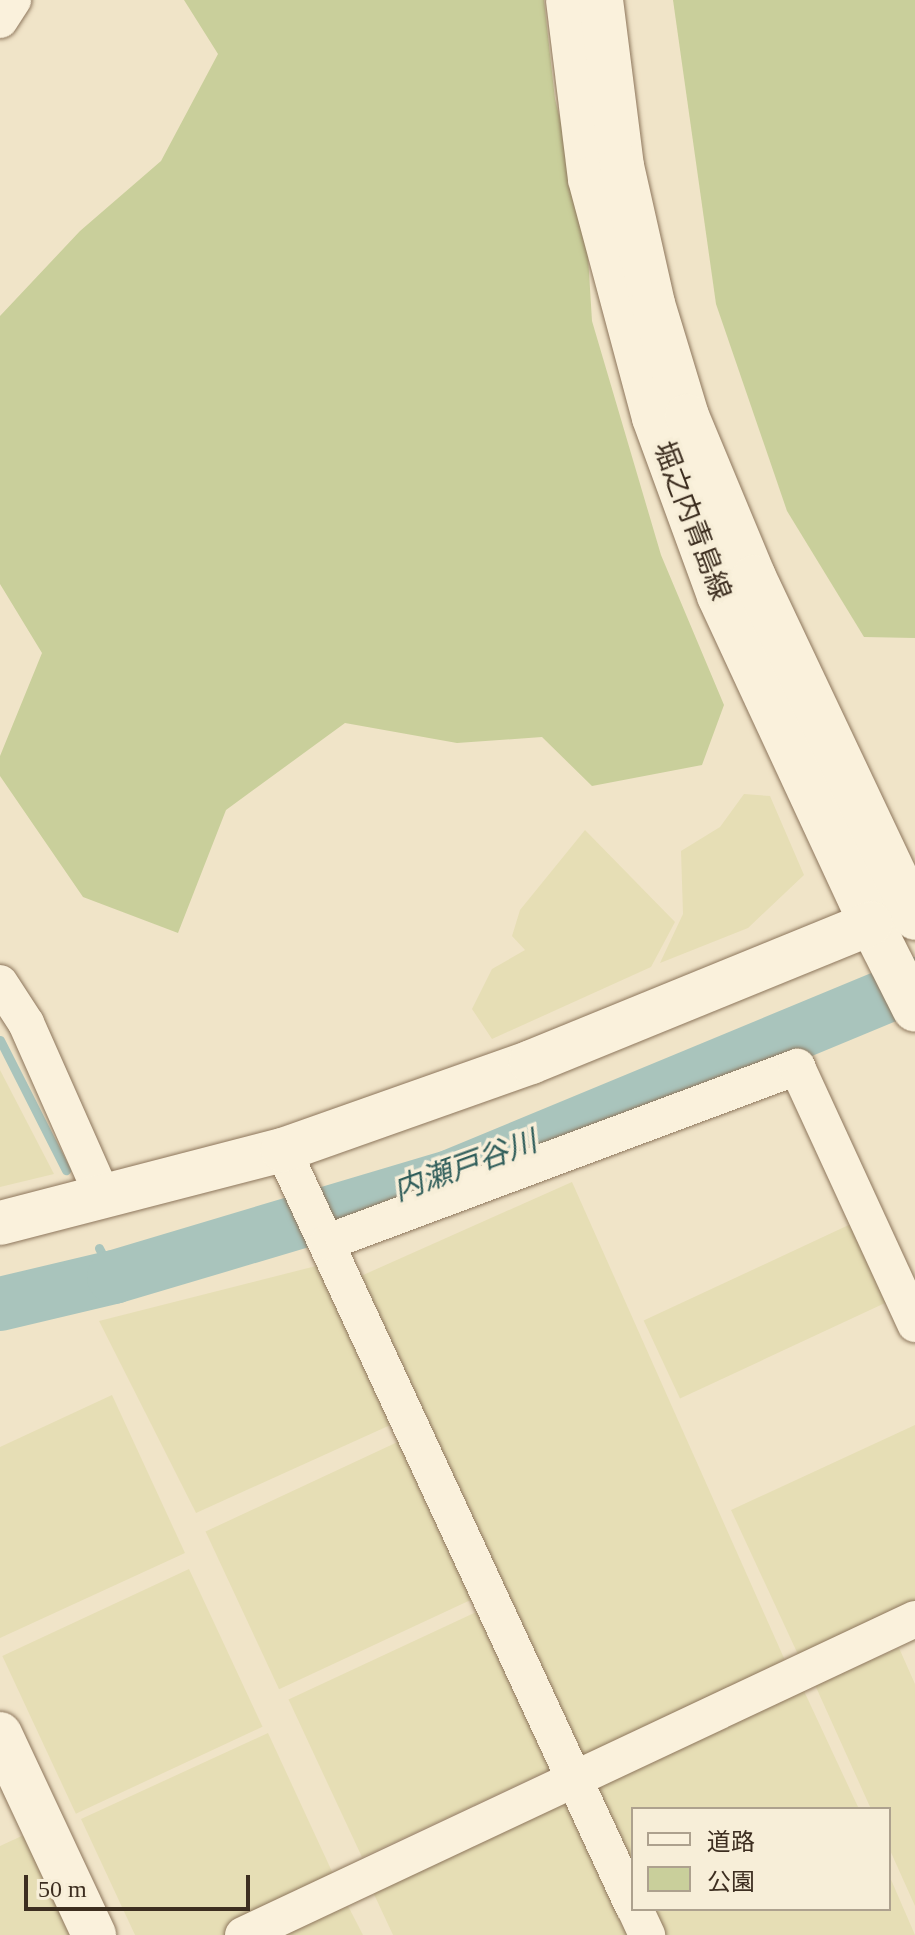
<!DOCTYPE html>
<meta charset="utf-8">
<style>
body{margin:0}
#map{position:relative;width:915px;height:1935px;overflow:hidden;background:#f0e4c8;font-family:"Times New Roman","Noto Sans JP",serif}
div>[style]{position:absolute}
.farmland>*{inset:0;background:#e6deb5;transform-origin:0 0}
.green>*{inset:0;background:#c9cf9b}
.stream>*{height:9px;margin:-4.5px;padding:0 4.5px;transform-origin:4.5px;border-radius:4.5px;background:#a9c4bc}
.river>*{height:54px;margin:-27px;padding:0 27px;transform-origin:27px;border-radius:27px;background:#a9c4bc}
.roads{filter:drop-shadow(0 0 2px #8d765c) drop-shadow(0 0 2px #8d765c)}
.street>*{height:36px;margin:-18px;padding:0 18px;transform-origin:18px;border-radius:18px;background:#faf1dc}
.secondary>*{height:44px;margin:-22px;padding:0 22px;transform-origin:22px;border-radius:22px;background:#faf1dc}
span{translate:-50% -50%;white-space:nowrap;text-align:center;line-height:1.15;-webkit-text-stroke:7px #f7eed8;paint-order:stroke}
.street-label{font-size:28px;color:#3d2e20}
.water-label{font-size:30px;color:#2f5d5a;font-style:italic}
.legend{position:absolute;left:631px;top:1807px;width:260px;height:104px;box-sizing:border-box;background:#f7eed8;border:2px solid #ada18e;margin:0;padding:10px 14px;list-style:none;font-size:24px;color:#3d2e20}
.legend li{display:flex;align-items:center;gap:16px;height:40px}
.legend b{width:40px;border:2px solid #ada18e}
.scale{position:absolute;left:24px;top:1875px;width:226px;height:36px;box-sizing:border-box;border:4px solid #3d2e20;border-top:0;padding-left:10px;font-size:24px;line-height:28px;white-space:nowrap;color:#3d2e20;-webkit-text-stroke:6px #f7eed8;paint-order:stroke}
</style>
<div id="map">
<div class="farmland">
<i style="clip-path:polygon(744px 794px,770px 796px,804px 875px,748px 928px,660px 963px,683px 914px,681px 851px,720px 827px)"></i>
<i style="clip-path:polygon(585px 830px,675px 922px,651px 967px,492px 1039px,472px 1009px,492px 969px,525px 950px,512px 936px,520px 910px)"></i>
<i style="clip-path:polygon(0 1070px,54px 1174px,0 1187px)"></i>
<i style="left:572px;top:1182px;width:538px;height:231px;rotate:66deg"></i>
<i style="left:853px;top:1223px;width:86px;height:231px;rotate:65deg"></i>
<i style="clip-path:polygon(324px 1264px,397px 1422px,196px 1513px,99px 1321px)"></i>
<i style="clip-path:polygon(112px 1395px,185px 1553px,0 1638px,0 1447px)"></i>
<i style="clip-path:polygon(915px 1425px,915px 1609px,801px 1661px,731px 1510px)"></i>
<i style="left:404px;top:1439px;width:174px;height:219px;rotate:65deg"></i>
<i style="left:189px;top:1569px;width:174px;height:206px;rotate:65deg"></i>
<i style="left:487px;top:1607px;width:174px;height:219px;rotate:65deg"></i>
<i style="clip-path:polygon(899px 1648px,915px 1684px,915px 1906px,889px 1848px,889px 1809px,871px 1809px,815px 1685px)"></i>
<i style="clip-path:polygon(804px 1691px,859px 1809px,633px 1809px,633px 1865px,596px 1786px)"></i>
<i style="clip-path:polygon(268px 1733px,341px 1891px,244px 1935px,135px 1935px,81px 1819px)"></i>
<i style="clip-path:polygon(571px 1800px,633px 1935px,393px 1935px,372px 1890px)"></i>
<i style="clip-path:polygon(26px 1834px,78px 1935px,0 1935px,0 1846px)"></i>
<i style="clip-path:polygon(889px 1875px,915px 1935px,665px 1935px,653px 1909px,889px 1909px)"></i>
<i style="clip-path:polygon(347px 1904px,363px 1935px,283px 1935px)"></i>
</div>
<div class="green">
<i style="clip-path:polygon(184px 0,544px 0,555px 99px,586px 224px,592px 321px,661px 555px,724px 705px,702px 765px,592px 786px,542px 737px,457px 743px,345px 723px,226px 810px,178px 933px,83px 897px,0 776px,0 756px,42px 653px,0 584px,0 316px,80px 231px,161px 161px,218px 54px)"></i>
<i style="clip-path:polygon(673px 0,915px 0,915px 638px,864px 637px,787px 511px,716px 304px)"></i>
</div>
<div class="stream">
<i style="left:0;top:1040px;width:146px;rotate:63.1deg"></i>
<i style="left:99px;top:1248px;width:33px;rotate:63deg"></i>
</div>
<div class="river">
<i style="left:0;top:1304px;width:117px;rotate:-13.3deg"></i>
<i style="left:114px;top:1277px;width:353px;rotate:-16.6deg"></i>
<i style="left:452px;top:1176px;width:501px;rotate:-22.52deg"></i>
</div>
<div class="roads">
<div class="street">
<i style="left:0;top:20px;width:24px;rotate:-57deg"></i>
<i style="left:0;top:983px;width:48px;rotate:57deg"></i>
<i style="left:26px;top:1023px;width:190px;rotate:66.1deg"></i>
<i style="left:283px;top:1150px;width:833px;rotate:65.16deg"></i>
<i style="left:328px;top:1242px;width:501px;rotate:-20.46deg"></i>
<i style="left:797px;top:1067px;width:283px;rotate:65.3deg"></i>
<i style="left:635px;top:1909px;width:29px;rotate:65deg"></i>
<i style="left:243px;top:1935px;width:743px;rotate:-25.18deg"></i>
</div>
<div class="secondary">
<i style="left:568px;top:0;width:180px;rotate:83deg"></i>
<i style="left:590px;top:179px;width:247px;rotate:75deg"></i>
<i style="left:654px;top:418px;width:189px;rotate:69.9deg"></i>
<i style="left:719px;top:596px;width:361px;rotate:65.1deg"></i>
<i style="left:871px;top:923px;width:97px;rotate:63.2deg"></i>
<i style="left:601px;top:0;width:167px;rotate:82.8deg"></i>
<i style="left:622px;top:166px;width:141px;rotate:77.3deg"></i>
<i style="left:653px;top:304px;width:117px;rotate:73.1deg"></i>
<i style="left:687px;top:416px;width:174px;rotate:67.4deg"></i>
<i style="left:754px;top:577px;width:377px;rotate:64.7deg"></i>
<i style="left:0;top:1223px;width:292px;rotate:-14.5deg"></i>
<i style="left:283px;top:1150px;width:263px;rotate:-19.5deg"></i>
<i style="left:531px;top:1062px;width:367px;rotate:-22.2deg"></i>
<i style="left:0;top:1734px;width:222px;rotate:64.9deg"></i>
</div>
</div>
<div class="street-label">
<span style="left:692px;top:521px;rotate:69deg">堀之内青島線</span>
</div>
<div class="water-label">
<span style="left:465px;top:1166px;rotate:-20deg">内瀬戸谷川</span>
</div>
<ul class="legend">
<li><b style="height:10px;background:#faf1dc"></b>道路</li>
<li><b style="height:22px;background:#c9cf9b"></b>公園</li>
</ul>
<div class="scale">50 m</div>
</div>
